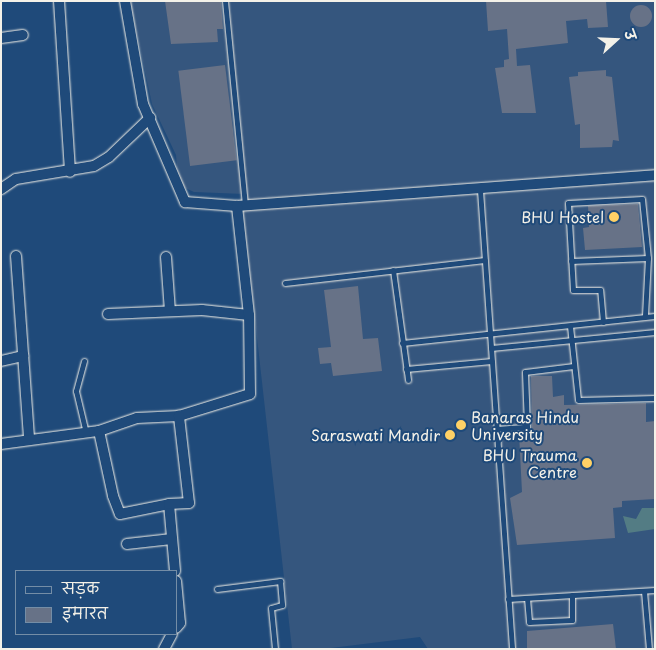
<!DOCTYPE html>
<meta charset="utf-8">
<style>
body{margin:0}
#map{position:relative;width:656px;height:650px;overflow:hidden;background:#1f4a7a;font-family:"Playpen Sans","Playpen Sans Deva",sans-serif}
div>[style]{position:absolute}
.built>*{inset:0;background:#35567e}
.green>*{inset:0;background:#537c84}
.building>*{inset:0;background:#677287;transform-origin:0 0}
.round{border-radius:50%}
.roads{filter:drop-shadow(0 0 1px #f4f1e8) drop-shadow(0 0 1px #f4f1e8)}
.service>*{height:5px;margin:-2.5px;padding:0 2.5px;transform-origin:2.5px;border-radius:2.5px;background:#1f4a7a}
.minor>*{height:10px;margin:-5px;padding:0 5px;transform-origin:5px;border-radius:5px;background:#1f4a7a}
.dots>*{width:14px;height:14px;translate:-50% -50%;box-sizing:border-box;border:2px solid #1f4a7a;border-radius:50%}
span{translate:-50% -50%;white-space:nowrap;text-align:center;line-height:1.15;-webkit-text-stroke:4px #1f4a7a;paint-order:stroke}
.poi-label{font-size:15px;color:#f4f1e8}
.right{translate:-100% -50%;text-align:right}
.left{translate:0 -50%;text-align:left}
.frame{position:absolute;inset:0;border:2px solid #f4f1e8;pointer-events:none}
.legend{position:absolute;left:15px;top:570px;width:162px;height:65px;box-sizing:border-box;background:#1f4a7a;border:1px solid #748da6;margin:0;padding:6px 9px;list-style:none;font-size:15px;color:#f4f1e8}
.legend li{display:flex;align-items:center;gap:10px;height:25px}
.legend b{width:25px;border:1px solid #748da6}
.north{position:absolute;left:591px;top:15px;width:50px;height:50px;-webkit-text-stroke:4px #1f4a7a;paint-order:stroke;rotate:70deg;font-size:14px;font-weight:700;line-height:20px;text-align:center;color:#f4f1e8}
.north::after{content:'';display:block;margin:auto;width:18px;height:22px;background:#f4f1e8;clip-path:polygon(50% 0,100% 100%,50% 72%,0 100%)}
</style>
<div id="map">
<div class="built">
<i style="clip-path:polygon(130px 1px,655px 1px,655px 649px,428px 649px,420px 637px,323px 649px,292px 649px,243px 213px,244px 194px,194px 192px,183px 187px,178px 178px,176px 155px,152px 104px)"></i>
</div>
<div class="green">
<i style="clip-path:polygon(642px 508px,655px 508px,655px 529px,628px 533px,623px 516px,636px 519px)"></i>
</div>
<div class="building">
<i style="clip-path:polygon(165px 1px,221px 1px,223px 29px,217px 29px,218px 42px,171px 44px)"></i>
<i style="clip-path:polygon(486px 1px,606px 1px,608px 27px,588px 28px,587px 19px,566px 21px,568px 43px,516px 49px,517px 66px,530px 65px,536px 113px,502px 113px,495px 68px,504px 67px,504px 60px,509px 59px,507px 29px,488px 31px)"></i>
<i class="round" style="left:630px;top:5px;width:22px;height:22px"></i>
<i style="left:225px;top:65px;width:96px;height:47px;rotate:83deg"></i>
<i style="clip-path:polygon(606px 70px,606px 76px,612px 77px,619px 141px,613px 140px,612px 147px,580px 148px,580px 124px,575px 125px,569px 77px,578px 76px,578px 72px)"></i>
<i style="clip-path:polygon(638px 204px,642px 247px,585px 250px,583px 228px,589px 227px,588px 206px)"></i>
<i style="clip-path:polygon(358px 286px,363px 339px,378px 338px,382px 371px,333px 376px,331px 363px,320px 364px,318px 348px,331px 347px,324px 290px)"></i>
<i style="clip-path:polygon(531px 376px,552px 376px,553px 397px,564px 395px,564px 405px,646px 403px,646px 422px,655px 421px,655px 499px,622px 501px,622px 507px,613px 508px,615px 538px,517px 545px,510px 498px,522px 492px,519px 434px,532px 432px)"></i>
<i style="clip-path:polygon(613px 624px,616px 649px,527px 649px,527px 631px)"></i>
</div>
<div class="roads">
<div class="service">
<i style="left:225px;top:1px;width:205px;rotate:84.4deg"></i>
<i style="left:480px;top:190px;width:460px;rotate:86deg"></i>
<i style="left:571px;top:261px;width:77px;rotate:-2.2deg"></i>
<i style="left:393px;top:270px;width:111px;rotate:82.2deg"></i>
<i style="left:285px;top:283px;width:201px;rotate:-6.6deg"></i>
<i style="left:603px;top:322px;width:32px;rotate:-95deg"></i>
<i style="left:600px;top:290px;width:27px;rotate:180deg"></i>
<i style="left:573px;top:290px;width:87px;rotate:-93.3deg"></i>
<i style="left:568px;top:203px;width:74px;rotate:-3.1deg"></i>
<i style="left:642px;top:199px;width:59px;rotate:84.2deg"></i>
<i style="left:648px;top:258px;width:58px;rotate:93deg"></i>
<i style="left:570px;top:326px;width:74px;rotate:83.8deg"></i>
<i style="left:578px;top:400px;width:77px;rotate:-1.5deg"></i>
<i style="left:402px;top:343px;width:254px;rotate:-6.1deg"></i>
<i style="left:491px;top:348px;width:165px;rotate:-5.6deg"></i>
<i style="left:84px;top:361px;width:31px;rotate:105deg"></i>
<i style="left:76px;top:391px;width:43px;rotate:76.6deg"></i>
<i style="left:406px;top:369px;width:86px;rotate:-5.3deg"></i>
<i style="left:496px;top:429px;width:31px;rotate:-4deg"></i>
<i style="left:527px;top:427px;width:55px;rotate:-92.1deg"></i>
<i style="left:525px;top:372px;width:49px;rotate:-7deg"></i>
<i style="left:217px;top:589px;width:64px;rotate:-7.2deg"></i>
<i style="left:280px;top:581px;width:24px;rotate:85deg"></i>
<i style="left:282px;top:605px;width:11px;rotate:165deg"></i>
<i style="left:271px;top:608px;width:41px;rotate:84.4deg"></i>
<i style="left:644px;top:591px;width:58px;rotate:85.1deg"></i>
<i style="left:527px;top:598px;width:24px;rotate:85deg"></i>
<i style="left:529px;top:622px;width:43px;rotate:-2.7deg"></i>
<i style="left:572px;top:620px;width:25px;rotate:-90deg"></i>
<i style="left:508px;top:599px;width:147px;rotate:-3.5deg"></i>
</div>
<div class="minor">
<i style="left:59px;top:1px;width:171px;rotate:86.3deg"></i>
<i style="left:125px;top:1px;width:105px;rotate:80.1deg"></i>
<i style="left:143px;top:104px;width:107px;rotate:66.8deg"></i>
<i style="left:185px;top:202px;width:52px;rotate:4.4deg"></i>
<i style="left:237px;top:206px;width:419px;rotate:-4.2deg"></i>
<i style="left:1px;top:38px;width:22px;rotate:-8deg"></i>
<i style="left:1px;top:189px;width:18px;rotate:-34deg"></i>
<i style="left:16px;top:179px;width:79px;rotate:-9.5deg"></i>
<i style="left:94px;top:166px;width:17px;rotate:-31deg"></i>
<i style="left:109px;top:157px;width:57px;rotate:-43.6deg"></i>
<i style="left:16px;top:256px;width:183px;rotate:85.9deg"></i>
<i style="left:166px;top:257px;width:54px;rotate:85.8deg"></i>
<i style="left:108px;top:314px;width:94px;rotate:-2.4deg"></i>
<i style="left:202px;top:310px;width:47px;rotate:6.1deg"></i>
<i style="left:1px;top:361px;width:23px;rotate:-13deg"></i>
<i style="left:99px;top:431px;width:66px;rotate:77.8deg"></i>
<i style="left:113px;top:496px;width:19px;rotate:69deg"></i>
<i style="left:120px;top:514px;width:50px;rotate:-11.5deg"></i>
<i style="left:1px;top:444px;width:99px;rotate:-7.6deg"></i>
<i style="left:99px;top:431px;width:40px;rotate:-18.9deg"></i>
<i style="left:137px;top:418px;width:42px;rotate:-2.7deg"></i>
<i style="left:179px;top:416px;width:74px;rotate:-17.2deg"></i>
<i style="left:250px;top:394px;width:79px;rotate:-90.7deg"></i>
<i style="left:249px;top:315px;width:110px;rotate:-96.3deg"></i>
<i style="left:127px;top:544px;width:45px;rotate:-6.3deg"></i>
<i style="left:175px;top:571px;width:67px;rotate:-95.1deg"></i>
<i style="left:169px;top:504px;width:20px;rotate:-3deg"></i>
<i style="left:189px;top:503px;width:88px;rotate:-96.6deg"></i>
<i style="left:176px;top:581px;width:42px;rotate:84.6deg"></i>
<i style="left:180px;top:623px;width:6px;rotate:129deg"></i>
<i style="left:164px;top:649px;width:17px;rotate:-62deg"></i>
</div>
</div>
<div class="dots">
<i style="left:614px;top:217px;background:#ffd166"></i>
<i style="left:461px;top:425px;background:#ffd166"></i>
<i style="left:450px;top:435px;background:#ffd166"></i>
<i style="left:587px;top:463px;background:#ffd166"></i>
</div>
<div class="poi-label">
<span class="right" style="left:604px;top:217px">BHU Hostel</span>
<span class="left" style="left:471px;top:425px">Banaras Hindu<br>University</span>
<span class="right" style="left:440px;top:435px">Saraswati Mandir</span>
<span class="right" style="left:577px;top:463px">BHU Trauma<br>Centre</span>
</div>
<div class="frame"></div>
<ul class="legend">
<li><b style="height:6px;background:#1f4a7a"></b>सड़क</li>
<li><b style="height:14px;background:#677287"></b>इमारत</li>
</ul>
<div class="north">उ</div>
</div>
